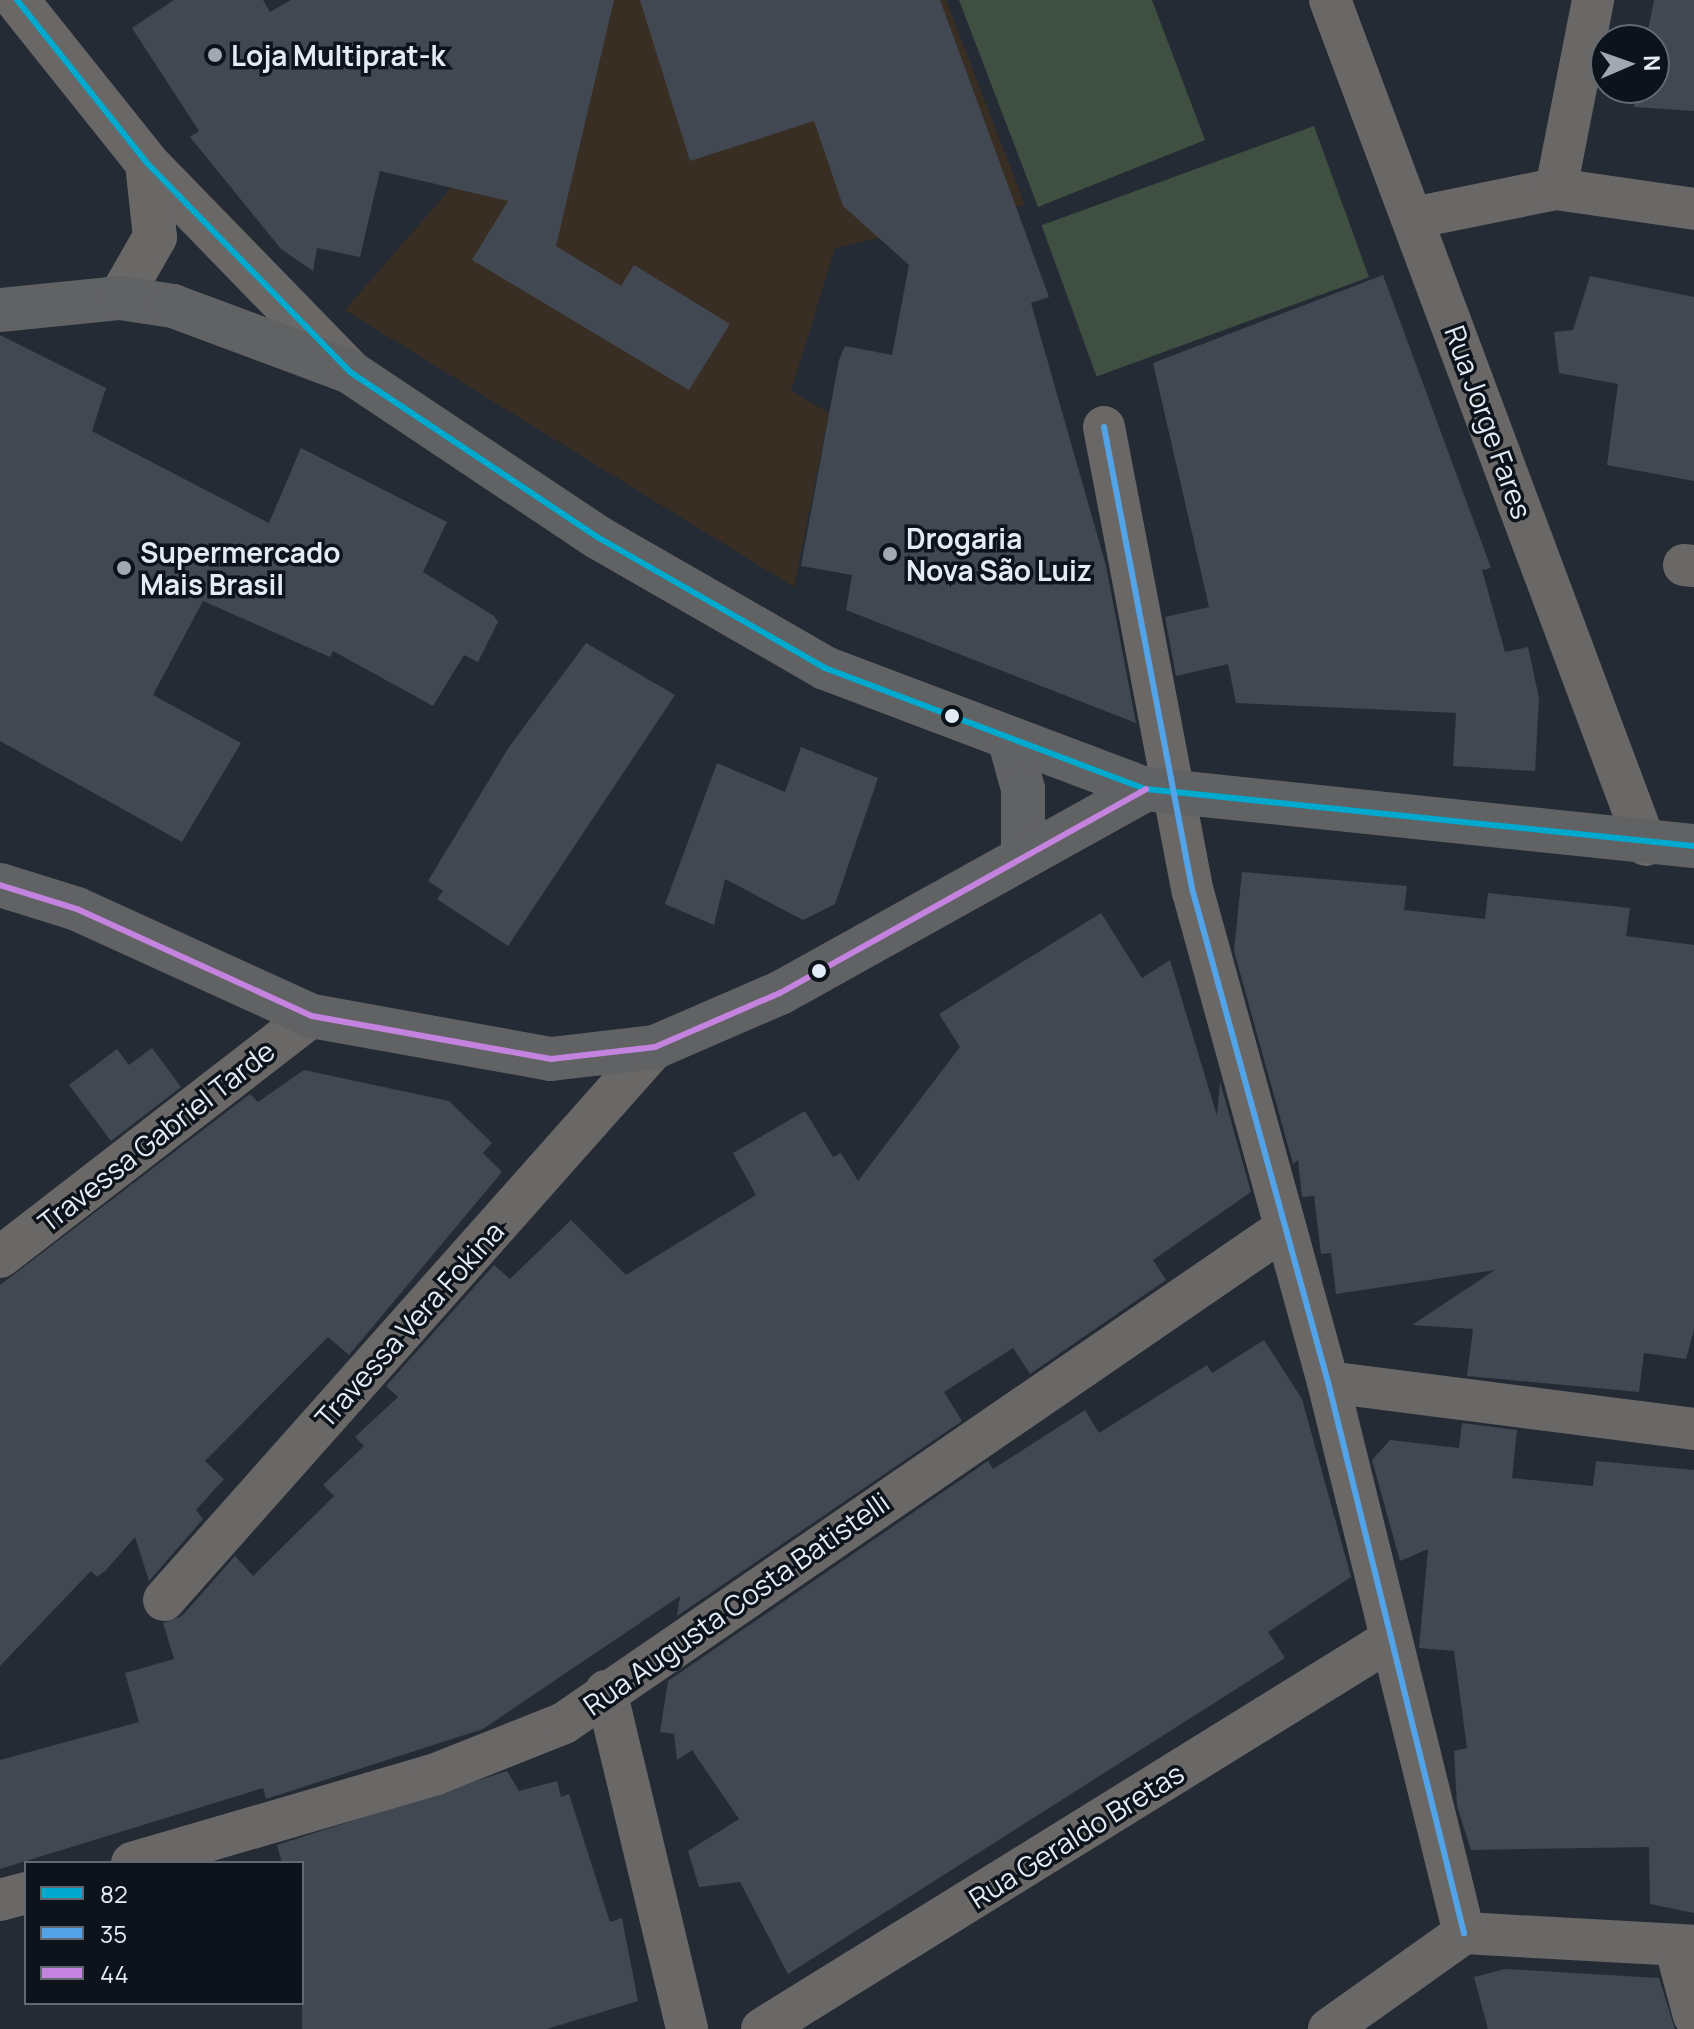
<!DOCTYPE html>
<meta charset="utf-8">
<style>
body{margin:0}
#map{position:relative;width:1694px;height:2029px;overflow:hidden;background:#242b35;font-family:Manrope,sans-serif}
div>[style]{position:absolute}
.education>*{inset:0;background:#392e24}
.green>*{inset:0;background:#3f4f42;transform-origin:0 0}
.building>*{inset:0;background:#424851}
.minor>*{height:42px;margin:-21px;padding:0 21px;transform-origin:21px;border-radius:21px;background:#6a6867}
.tertiary>*{height:44px;margin:-22px;padding:0 22px;transform-origin:22px;border-radius:22px;background:#6a6867}
.secondary>*{height:44px;margin:-22px;padding:0 22px;transform-origin:22px;border-radius:22px;background:#616264}
.bus-1>*{height:6px;margin:-3px;padding:0 3px;transform-origin:3px;border-radius:3px;background:#00a9ce}
.bus-2>*{height:6px;margin:-3px;padding:0 3px;transform-origin:3px;border-radius:3px;background:#53a3e8}
.bus-3>*{height:6px;margin:-3px;padding:0 3px;transform-origin:3px;border-radius:3px;background:#c483df}
.dots>*{width:22px;height:22px;translate:-50% -50%;box-sizing:border-box;border:4px solid #0d131a;border-radius:50%}
span{translate:-50% -50%;white-space:nowrap;text-align:center;line-height:1.15;-webkit-text-stroke:7px #0d131a;paint-order:stroke}
.poi-label{font-size:28px;color:#e3ebf6;font-weight:700}
.left{translate:0 -50%;text-align:left}
.street-label{font-size:28px;color:#e3ebf6}
.legend{position:absolute;left:24px;top:1861px;width:280px;height:144px;box-sizing:border-box;background:#0d131a;border:2px solid #636972;margin:0;padding:10px 14px;list-style:none;font-size:24px;color:#e3ebf6}
.legend li{display:flex;align-items:center;gap:16px;height:40px}
.legend b{width:40px;border:2px solid #636972}
.north{position:absolute;left:1590px;top:24px;width:80px;height:80px;box-sizing:border-box;background:#0d131a;border:2px solid #636972;border-radius:50%;rotate:88deg;font-size:22px;font-weight:700;line-height:32px;text-align:center;color:#e3ebf6}
.north::after{content:'';display:block;margin:auto;width:28px;height:36px;background:#a0a8b2;clip-path:polygon(50% 0,100% 100%,50% 72%,0 100%)}
</style>
<div id="map">
<div class="education">
<i style="clip-path:polygon(493px 0,946px 0,1025px 205px,835px 248px,791px 391px,829px 413px,794px 587px,345px 310px,451px 188px)"></i>
</div>
<div class="green">
<i style="clip-path:polygon(959px 0,1152px 0,1205px 140px,1038px 207px)"></i>
<i style="left:1314px;top:126px;width:161px;height:290px;rotate:70deg"></i>
</div>
<div class="building">
<i style="clip-path:polygon(174px 0,263px 0,270px 12px,291px 0,614px 0,556px 246px,621px 286px,634px 265px,730px 324px,689px 390px,472px 260px,508px 201px,380px 171px,360px 257px,317px 248px,313px 271px,281px 249px,190px 137px,199px 131px,132px 28px)"></i>
<i style="clip-path:polygon(640px 0,940px 0,1049px 297px,1031px 303px,1106px 566px,1136px 723px,846px 610px,852px 575px,801px 566px,839px 360px,845px 346px,892px 355px,909px 265px,843px 206px,814px 121px,690px 161px)"></i>
<i style="clip-path:polygon(1654px 0,1694px 0,1694px 111px,1634px 107px,1637px 88px,1654px 88px,1654px 40px,1646px 40px)"></i>
<i style="clip-path:polygon(1383px 275px,1491px 568px,1482px 570px,1505px 652px,1528px 647px,1539px 698px,1535px 771px,1453px 766px,1456px 713px,1236px 703px,1228px 664px,1176px 676px,1165px 617px,1209px 607px,1153px 363px)"></i>
<i style="clip-path:polygon(1590px 276px,1694px 297px,1694px 481px,1607px 465px,1618px 384px,1559px 373px,1554px 332px,1573px 330px)"></i>
<i style="clip-path:polygon(0 335px,106px 388px,92px 431px,269px 523px,301px 448px,447px 522px,423px 572px,494px 616px,498px 622px,478px 662px,464px 655px,433px 706px,333px 651px,330px 657px,203px 601px,153px 695px,241px 743px,182px 842px,0 741px)"></i>
<i style="clip-path:polygon(586px 643px,675px 695px,508px 946px,437px 899px,443px 891px,428px 881px,509px 747px)"></i>
<i style="clip-path:polygon(801px 747px,878px 778px,835px 904px,803px 920px,725px 879px,714px 925px,665px 904px,717px 763px,785px 792px)"></i>
<i style="clip-path:polygon(1242px 872px,1407px 886px,1404px 910px,1485px 919px,1488px 893px,1630px 908px,1626px 936px,1694px 945px,1694px 1330px,1686px 1359px,1644px 1353px,1639px 1392px,1467px 1376px,1473px 1329px,1412px 1325px,1495px 1270px,1336px 1294px,1331px 1253px,1321px 1254px,1314px 1196px,1302px 1197px,1298px 1160px,1293px 1164px,1234px 951px)"></i>
<i style="clip-path:polygon(1101px 913px,1142px 978px,1170px 960px,1217px 1116px,1220px 1082px,1251px 1192px,1153px 1260px,1166px 1280px,1030px 1374px,1013px 1348px,944px 1392px,962px 1421px,677px 1616px,680px 1596px,483px 1729px,266px 1799px,263px 1788px,0 1869px,0 1760px,139px 1722px,125px 1673px,174px 1659px,163px 1623px,182px 1616px,235px 1556px,253px 1576px,334px 1496px,323px 1485px,364px 1446px,355px 1437px,398px 1397px,386px 1386px,494px 1265px,510px 1279px,571px 1220px,626px 1275px,756px 1195px,733px 1153px,805px 1111px,833px 1157px,841px 1153px,858px 1181px,960px 1047px,939px 1014px)"></i>
<i style="clip-path:polygon(152px 1048px,181px 1087px,111px 1141px,69px 1085px,117px 1049px,129px 1065px)"></i>
<i style="clip-path:polygon(304px 1070px,449px 1101px,492px 1143px,483px 1153px,502px 1172px,349px 1355px,328px 1337px,205px 1461px,224px 1479px,196px 1510px,203px 1519px,149px 1581px,135px 1537px,106px 1570px,97px 1577px,91px 1571px,0 1666px,0 1285px,250px 1094px,258px 1102px)"></i>
<i style="clip-path:polygon(1264px 1340px,1302px 1399px,1351px 1577px,1268px 1632px,1285px 1658px,788px 1974px,740px 1882px,699px 1887px,688px 1851px,739px 1819px,692px 1750px,677px 1760px,674px 1734px,660px 1732px,668px 1681px,988px 1461px,993px 1469px,1085px 1410px,1099px 1433px,1207px 1365px,1212px 1373px)"></i>
<i style="clip-path:polygon(1462px 1423px,1517px 1430px,1512px 1478px,1593px 1486px,1596px 1461px,1694px 1470px,1694px 1913px,1650px 1904px,1649px 1847px,1471px 1850px,1457px 1806px,1454px 1751px,1467px 1748px,1454px 1651px,1419px 1648px,1428px 1549px,1400px 1561px,1372px 1460px,1390px 1440px,1459px 1448px)"></i>
<i style="clip-path:polygon(507px 1771px,519px 1791px,557px 1781px,561px 1797px,569px 1794px,610px 1922px,622px 1918px,638px 2001px,547px 2029px,302px 2029px,302px 1863px,282px 1863px,277px 1845px)"></i>
<i style="clip-path:polygon(1505px 1969px,1659px 1978px,1675px 2029px,1488px 2029px,1474px 1977px)"></i>
</div>
<div class="minor">
<i style="left:1330px;top:0;width:902px;rotate:69.5deg"></i>
<i style="left:1556px;top:189px;width:193px;rotate:-78.9deg"></i>
<i style="left:1413px;top:218px;width:146px;rotate:-11.5deg"></i>
<i style="left:1556px;top:189px;width:139px;rotate:8.2deg"></i>
<i style="left:1104px;top:427px;width:473px;rotate:79.2deg"></i>
<i style="left:1193px;top:892px;width:508px;rotate:74.6deg"></i>
<i style="left:1328px;top:1382px;width:568px;rotate:76.14deg"></i>
<i style="left:1684px;top:565px;width:10px;rotate:6deg"></i>
<i style="left:0;top:1257px;width:394px;rotate:-37.7deg"></i>
<i style="left:1328px;top:1382px;width:369px;rotate:7.3deg"></i>
<i style="left:164px;top:1600px;width:740px;rotate:-48.4deg"></i>
<i style="left:606px;top:1691px;width:348px;rotate:76.5deg"></i>
<i style="left:132px;top:1863px;width:317px;rotate:-16.3deg"></i>
<i style="left:436px;top:1774px;width:138px;rotate:-21.7deg"></i>
<i style="left:564px;top:1723px;width:875px;rotate:-34.47deg"></i>
<i style="left:0;top:1900px;width:27px;rotate:-15deg"></i>
<i style="left:1464px;top:1933px;width:230px;rotate:3.2deg"></i>
<i style="left:1675px;top:1945px;width:73px;rotate:75deg"></i>
<i style="left:762px;top:2029px;width:739px;rotate:-31.78deg"></i>
<i style="left:1329px;top:2029px;width:166px;rotate:-35.4deg"></i>
</div>
<div class="tertiary">
<i style="left:17px;top:0;width:208px;rotate:51.4deg"></i>
<i style="left:147px;top:163px;width:291px;rotate:45.8deg"></i>
<i style="left:120px;top:298px;width:70px;rotate:-60.2deg"></i>
<i style="left:155px;top:237px;width:74px;rotate:-96.2deg"></i>
</div>
<div class="secondary">
<i style="left:0;top:310px;width:121px;rotate:-5.7deg"></i>
<i style="left:120px;top:298px;width:54px;rotate:8.6deg"></i>
<i style="left:173px;top:306px;width:189px;rotate:20.4deg"></i>
<i style="left:350px;top:372px;width:299px;rotate:33.7deg"></i>
<i style="left:599px;top:538px;width:261px;rotate:29.9deg"></i>
<i style="left:825px;top:668px;width:343px;rotate:20.7deg"></i>
<i style="left:1146px;top:789px;width:551px;rotate:5.94deg"></i>
<i style="left:1009px;top:738px;width:53px;rotate:74.6deg"></i>
<i style="left:1023px;top:789px;width:64px;rotate:90deg"></i>
<i style="left:0;top:885px;width:81px;rotate:17.3deg"></i>
<i style="left:77px;top:909px;width:258px;rotate:24.5deg"></i>
<i style="left:312px;top:1016px;width:243px;rotate:10.2deg"></i>
<i style="left:551px;top:1059px;width:105px;rotate:-6.6deg"></i>
<i style="left:655px;top:1047px;width:136px;rotate:-23.4deg"></i>
<i style="left:780px;top:993px;width:419px;rotate:-29.1deg"></i>
</div>
<div class="bus-1">
<i style="left:17px;top:0;width:208px;rotate:51.4deg"></i>
<i style="left:147px;top:163px;width:291px;rotate:45.8deg"></i>
<i style="left:350px;top:372px;width:299px;rotate:33.7deg"></i>
<i style="left:599px;top:538px;width:261px;rotate:29.9deg"></i>
<i style="left:825px;top:668px;width:343px;rotate:20.7deg"></i>
<i style="left:1146px;top:789px;width:551px;rotate:5.94deg"></i>
</div>
<div class="bus-2">
<i style="left:1104px;top:427px;width:473px;rotate:79.2deg"></i>
<i style="left:1193px;top:892px;width:508px;rotate:74.6deg"></i>
<i style="left:1328px;top:1382px;width:568px;rotate:76.14deg"></i>
</div>
<div class="bus-3">
<i style="left:0;top:885px;width:81px;rotate:17.3deg"></i>
<i style="left:77px;top:909px;width:258px;rotate:24.5deg"></i>
<i style="left:312px;top:1016px;width:243px;rotate:10.2deg"></i>
<i style="left:551px;top:1059px;width:105px;rotate:-6.6deg"></i>
<i style="left:655px;top:1047px;width:136px;rotate:-23.4deg"></i>
<i style="left:780px;top:993px;width:419px;rotate:-29.1deg"></i>
</div>
<div class="dots">
<i style="left:215px;top:55px;background:#a0a8b2"></i>
<i style="left:890px;top:554px;background:#a0a8b2"></i>
<i style="left:124px;top:568px;background:#a0a8b2"></i>
<i style="left:952px;top:716px;background:#e3ebf6"></i>
<i style="left:819px;top:971px;background:#e3ebf6"></i>
</div>
<div class="poi-label">
<span class="left" style="left:231px;top:55px">Loja Multiprat-k</span>
<span class="left" style="left:906px;top:554px">Drogaria<br>Nova São Luiz</span>
<span class="left" style="left:140px;top:568px">Supermercado<br>Mais Brasil</span>
</div>
<div class="street-label">
<span style="left:1489px;top:422px;rotate:70deg">Rua Jorge Fares</span>
<span style="left:156px;top:1136px;rotate:-38deg">Travessa Gabriel Tarde</span>
<span style="left:409px;top:1324px;rotate:-48deg">Travessa Vera Fokina</span>
<span style="left:736px;top:1603px;rotate:-35deg">Rua Augusta Costa Batistelli</span>
<span style="left:1076px;top:1835px;rotate:-32deg">Rua Geraldo Bretas</span>
</div>
<ul class="legend">
<li><b style="height:10px;background:#00a9ce"></b>82</li>
<li><b style="height:10px;background:#53a3e8"></b>35</li>
<li><b style="height:10px;background:#c483df"></b>44</li>
</ul>
<div class="north">N</div>
</div>
